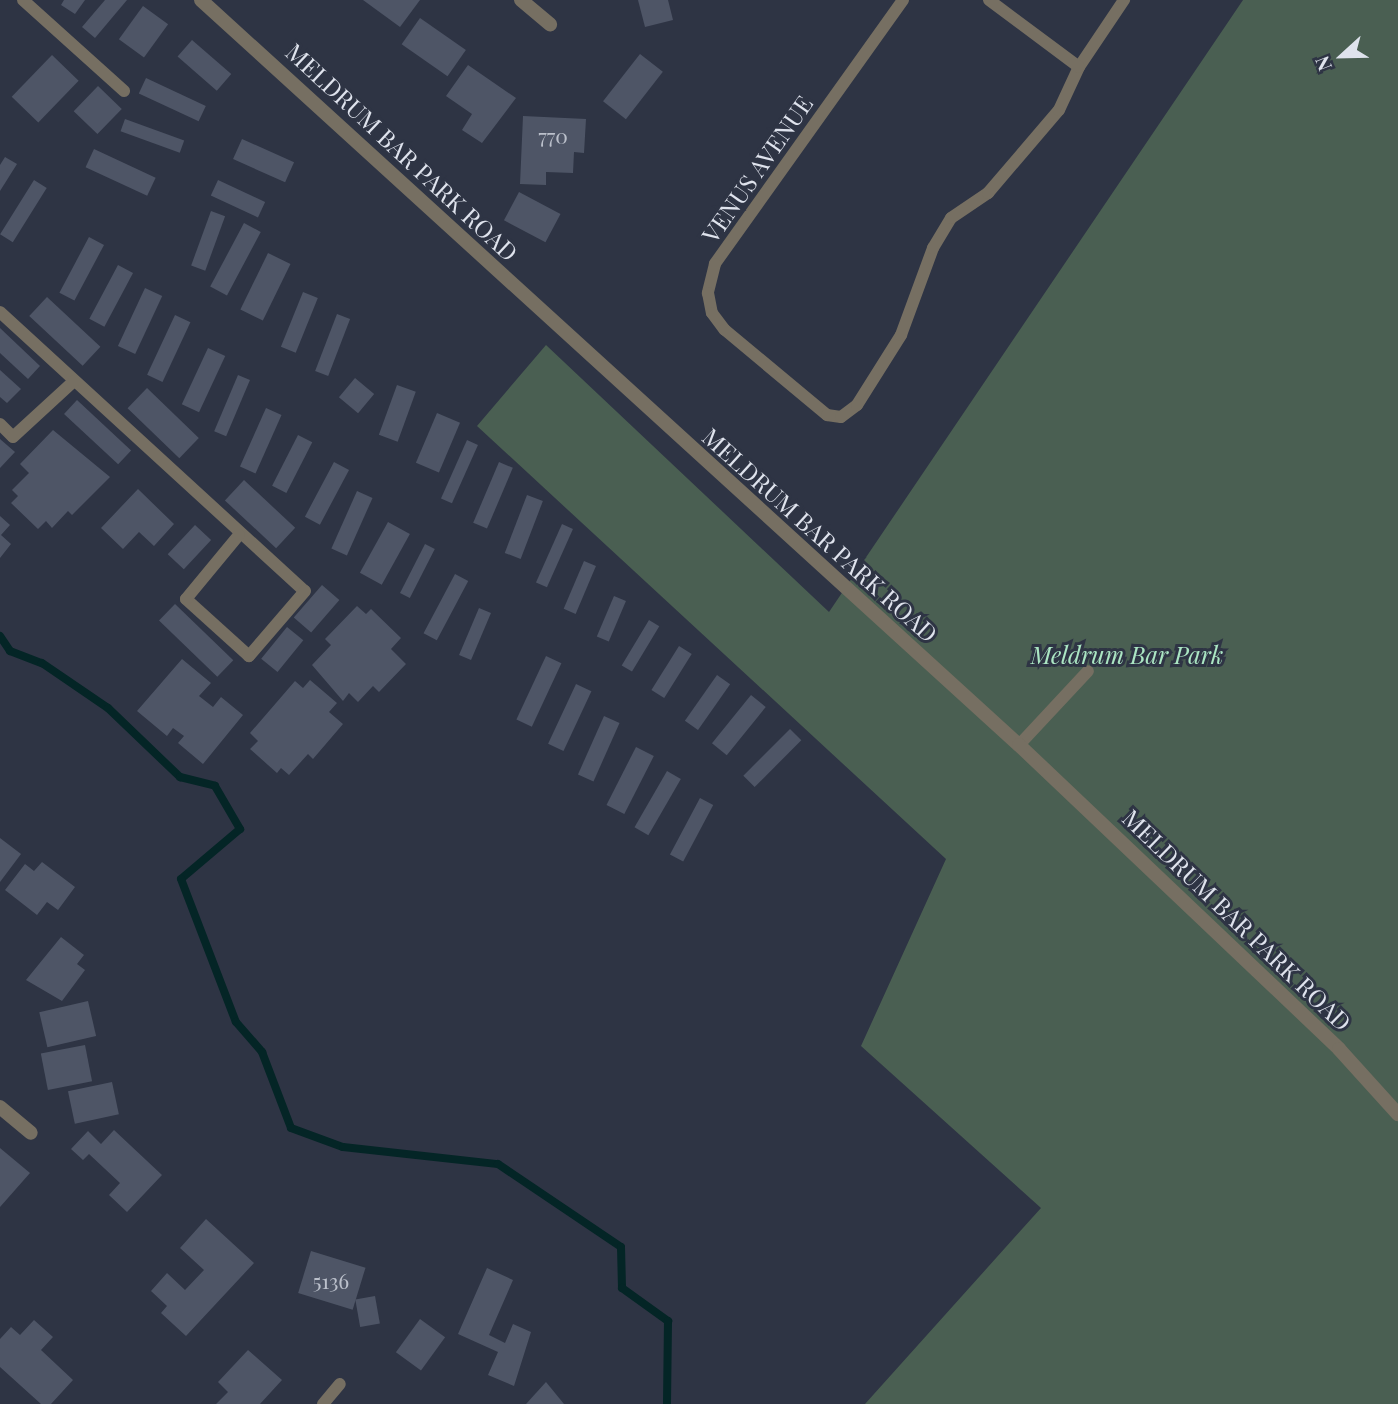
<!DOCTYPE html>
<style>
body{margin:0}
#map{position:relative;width:1398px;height:1404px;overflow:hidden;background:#2e3444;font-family:"Playfair Display",serif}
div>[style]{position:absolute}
.green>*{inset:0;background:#4a5f52}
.stream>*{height:8px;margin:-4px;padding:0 4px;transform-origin:4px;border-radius:4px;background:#042526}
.building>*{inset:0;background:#4e5566;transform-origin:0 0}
.service>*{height:12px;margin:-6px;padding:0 6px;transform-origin:6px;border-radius:6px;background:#766f62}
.minor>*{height:14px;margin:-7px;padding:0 7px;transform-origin:7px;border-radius:7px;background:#766f62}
.tertiary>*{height:14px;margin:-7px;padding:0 7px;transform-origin:7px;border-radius:7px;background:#766f62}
span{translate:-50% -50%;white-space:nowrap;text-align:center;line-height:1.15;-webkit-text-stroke:6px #2e3444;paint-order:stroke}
.number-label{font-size:21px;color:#bbc0cb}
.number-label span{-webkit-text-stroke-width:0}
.street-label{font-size:24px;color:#dfe3ed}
.park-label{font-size:24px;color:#abe6c3;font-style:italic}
.north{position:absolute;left:1307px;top:21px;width:70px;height:70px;-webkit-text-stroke:5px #2e3444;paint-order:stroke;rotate:248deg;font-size:19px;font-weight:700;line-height:28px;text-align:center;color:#dfe3ed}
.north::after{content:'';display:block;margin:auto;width:24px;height:32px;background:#dfe3ed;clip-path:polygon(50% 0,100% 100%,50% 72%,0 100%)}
</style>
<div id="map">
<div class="green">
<i style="clip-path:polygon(1243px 0,1398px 0,1398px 1404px,865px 1404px,1041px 1208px,861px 1046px,946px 859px,477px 426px,546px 345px,829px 612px)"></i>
</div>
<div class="stream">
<i style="left:0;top:636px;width:18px;rotate:56deg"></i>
<i style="left:10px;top:651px;width:34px;rotate:21deg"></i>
<i style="left:42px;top:663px;width:80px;rotate:34.3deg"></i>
<i style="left:108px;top:708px;width:100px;rotate:43.8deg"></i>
<i style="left:180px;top:777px;width:36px;rotate:14deg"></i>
<i style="left:215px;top:786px;width:50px;rotate:59.8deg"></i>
<i style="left:240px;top:829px;width:77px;rotate:139.7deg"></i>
<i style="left:181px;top:879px;width:153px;rotate:69deg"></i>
<i style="left:236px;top:1022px;width:40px;rotate:49deg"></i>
<i style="left:262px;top:1052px;width:81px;rotate:69.1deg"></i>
<i style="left:291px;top:1128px;width:55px;rotate:20.1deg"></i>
<i style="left:343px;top:1147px;width:156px;rotate:6.3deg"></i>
<i style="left:498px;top:1164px;width:148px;rotate:34deg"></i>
<i style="left:621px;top:1247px;width:41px;rotate:88.6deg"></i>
<i style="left:622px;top:1288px;width:57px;rotate:35.7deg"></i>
<i style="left:668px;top:1321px;width:83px;rotate:90.7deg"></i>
</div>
<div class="building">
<i style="clip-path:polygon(64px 0,85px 0,75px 14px,61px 5px)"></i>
<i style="clip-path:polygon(105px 0,127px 0,95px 38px,82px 27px)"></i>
<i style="clip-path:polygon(363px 0,420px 0,400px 27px)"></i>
<i style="clip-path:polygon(638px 0,668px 0,673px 20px,645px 27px)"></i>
<i style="left:143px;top:6px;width:31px;height:41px;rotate:36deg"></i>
<i style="left:420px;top:18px;width:56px;height:32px;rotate:35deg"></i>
<i style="left:192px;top:40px;width:52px;height:22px;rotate:41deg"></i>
<i style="left:640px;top:54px;width:29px;height:60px;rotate:38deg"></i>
<i style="left:52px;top:55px;width:37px;height:58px;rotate:44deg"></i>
<i style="clip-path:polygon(468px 65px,516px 98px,482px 143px,462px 130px,472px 114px,446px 96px)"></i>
<i style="left:146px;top:78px;width:66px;height:17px;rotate:25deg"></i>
<i style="left:98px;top:86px;width:33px;height:35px;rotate:44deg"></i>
<i style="clip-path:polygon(523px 116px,586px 119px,584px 153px,574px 152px,573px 173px,546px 172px,546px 185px,520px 184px)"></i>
<i style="left:125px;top:119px;width:63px;height:13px;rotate:20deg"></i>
<i style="left:242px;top:139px;width:57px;height:22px;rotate:24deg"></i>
<i style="left:94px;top:149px;width:68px;height:20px;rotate:25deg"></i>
<i style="clip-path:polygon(5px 157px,17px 164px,0 191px,0 165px)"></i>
<i style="left:34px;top:180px;width:15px;height:64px;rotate:32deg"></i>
<i style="left:218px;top:180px;width:52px;height:17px;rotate:25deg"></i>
<i style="left:519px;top:192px;width:47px;height:32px;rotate:28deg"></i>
<i style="left:211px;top:211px;width:15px;height:58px;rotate:20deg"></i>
<i style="left:244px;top:223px;width:19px;height:72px;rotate:28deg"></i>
<i style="left:89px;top:237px;width:17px;height:63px;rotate:28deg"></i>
<i style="left:268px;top:253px;width:25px;height:63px;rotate:26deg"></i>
<i style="left:118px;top:265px;width:17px;height:61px;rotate:28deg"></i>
<i style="left:145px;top:288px;width:19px;height:64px;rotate:25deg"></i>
<i style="left:303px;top:292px;width:16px;height:59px;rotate:22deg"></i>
<i style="left:47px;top:297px;width:73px;height:26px;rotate:43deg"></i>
<i style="left:337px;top:314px;width:14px;height:61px;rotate:21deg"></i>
<i style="left:175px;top:315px;width:17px;height:66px;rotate:25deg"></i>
<i style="clip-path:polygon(0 328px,40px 366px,28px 379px,0 353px)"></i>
<i style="left:208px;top:348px;width:19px;height:62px;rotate:25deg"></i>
<i style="clip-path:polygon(0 370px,21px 389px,7px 403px,0 397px)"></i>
<i style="left:238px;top:375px;width:13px;height:61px;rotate:23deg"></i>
<i style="left:355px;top:378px;width:25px;height:25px;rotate:40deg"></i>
<i style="left:397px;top:385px;width:20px;height:53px;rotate:20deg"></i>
<i style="left:147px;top:388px;width:72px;height:28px;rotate:44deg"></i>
<i style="left:77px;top:400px;width:74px;height:19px;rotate:43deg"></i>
<i style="left:266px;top:408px;width:17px;height:64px;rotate:24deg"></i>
<i style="left:437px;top:413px;width:25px;height:54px;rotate:23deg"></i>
<i style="clip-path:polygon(53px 430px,110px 477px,72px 515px,68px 511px,52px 528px,46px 521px,38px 529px,11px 503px,18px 496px,12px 490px,29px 473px,20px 464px)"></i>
<i style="left:298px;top:435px;width:16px;height:57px;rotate:27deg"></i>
<i style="clip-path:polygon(0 439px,15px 452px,0 468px)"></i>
<i style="left:467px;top:440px;width:12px;height:64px;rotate:24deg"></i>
<i style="left:334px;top:462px;width:17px;height:62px;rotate:28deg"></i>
<i style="left:499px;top:462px;width:15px;height:66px;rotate:23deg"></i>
<i style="left:244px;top:480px;width:70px;height:28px;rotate:43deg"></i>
<i style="clip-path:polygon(138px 489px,174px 524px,154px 546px,139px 532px,123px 549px,101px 528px)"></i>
<i style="left:357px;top:491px;width:17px;height:63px;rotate:24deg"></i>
<i style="left:527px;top:495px;width:17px;height:62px;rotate:21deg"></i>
<i style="clip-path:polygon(0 516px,10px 525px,1px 535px,11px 544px,0 558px)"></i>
<i style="left:388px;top:522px;width:25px;height:58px;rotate:29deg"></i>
<i style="left:562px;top:524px;width:12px;height:64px;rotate:24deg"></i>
<i style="left:195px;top:525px;width:22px;height:40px;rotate:43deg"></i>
<i style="left:425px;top:544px;width:11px;height:55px;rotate:27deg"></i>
<i style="left:584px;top:561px;width:13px;height:52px;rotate:23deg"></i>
<i style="left:455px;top:574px;width:15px;height:67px;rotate:28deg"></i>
<i style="left:322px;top:585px;width:23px;height:43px;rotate:41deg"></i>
<i style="left:614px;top:596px;width:13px;height:44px;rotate:23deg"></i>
<i style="left:175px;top:604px;width:81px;height:23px;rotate:44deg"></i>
<i style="clip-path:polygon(357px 606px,366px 614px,371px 609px,401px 638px,391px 649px,406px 664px,379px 692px,373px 686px,358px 702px,349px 693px,343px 701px,312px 665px,331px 645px,325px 639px)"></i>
<i style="left:479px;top:608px;width:13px;height:51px;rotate:23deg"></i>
<i style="left:649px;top:620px;width:12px;height:53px;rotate:31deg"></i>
<i style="left:287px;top:627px;width:21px;height:41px;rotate:39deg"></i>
<i style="left:679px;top:646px;width:15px;height:52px;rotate:32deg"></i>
<i style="left:546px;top:656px;width:17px;height:70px;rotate:25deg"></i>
<i style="clip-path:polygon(182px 659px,211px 683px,199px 696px,213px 707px,221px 697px,243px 715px,203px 764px,178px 743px,184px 736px,173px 728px,167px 736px,137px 711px)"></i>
<i style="left:717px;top:675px;width:16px;height:56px;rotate:35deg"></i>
<i style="clip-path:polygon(310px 680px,337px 703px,329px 712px,343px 724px,313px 759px,308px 754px,289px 775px,281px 768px,277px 773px,250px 749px,258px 741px,250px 733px,295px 681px,303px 688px)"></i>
<i style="left:576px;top:684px;width:17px;height:66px;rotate:25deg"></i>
<i style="left:751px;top:695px;width:19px;height:62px;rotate:39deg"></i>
<i style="left:604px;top:716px;width:17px;height:64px;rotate:24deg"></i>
<i style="left:790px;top:729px;width:16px;height:66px;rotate:45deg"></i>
<i style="left:636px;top:747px;width:20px;height:65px;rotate:27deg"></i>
<i style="left:667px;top:771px;width:16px;height:65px;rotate:30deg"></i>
<i style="left:700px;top:798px;width:15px;height:64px;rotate:28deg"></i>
<i style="clip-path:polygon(0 838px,21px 854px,0 882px)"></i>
<i style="clip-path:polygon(42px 862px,75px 887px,58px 910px,47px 902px,37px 915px,5px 890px,25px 864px,34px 871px)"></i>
<i style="clip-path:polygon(61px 937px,84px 955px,77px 964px,85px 970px,62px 1001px,26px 980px)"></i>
<i style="left:88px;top:1001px;width:36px;height:50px;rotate:77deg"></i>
<i style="left:85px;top:1045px;width:37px;height:45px;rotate:79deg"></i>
<i style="left:112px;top:1082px;width:33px;height:45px;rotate:78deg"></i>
<i style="clip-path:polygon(114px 1130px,162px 1175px,127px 1212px,109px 1195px,120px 1183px,89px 1154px,83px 1160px,71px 1149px,88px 1131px,101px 1144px)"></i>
<i style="clip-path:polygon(0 1148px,30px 1173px,0 1207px)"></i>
<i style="clip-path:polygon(206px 1219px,254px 1263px,186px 1336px,161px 1313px,167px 1306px,151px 1291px,167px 1273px,185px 1290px,204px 1270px,180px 1248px)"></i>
<i style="left:311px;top:1251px;width:57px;height:44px;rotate:17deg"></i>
<i style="clip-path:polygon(487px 1268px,513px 1280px,489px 1335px,505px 1343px,513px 1324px,531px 1332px,514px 1386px,488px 1375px,498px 1352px,458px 1334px)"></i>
<i style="left:375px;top:1296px;width:28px;height:20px;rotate:80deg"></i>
<i style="left:420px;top:1319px;width:31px;height:41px;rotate:36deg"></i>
<i style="clip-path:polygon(34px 1320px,53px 1337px,41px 1350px,73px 1380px,51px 1404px,41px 1404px,0 1367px,0 1339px,11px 1327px,20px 1335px)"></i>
<i style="clip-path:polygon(248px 1350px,282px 1380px,260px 1404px,216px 1404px,228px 1392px,218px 1382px)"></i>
<i style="clip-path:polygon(546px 1382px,564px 1404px,526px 1404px)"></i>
</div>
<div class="service">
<i style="left:23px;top:0;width:136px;rotate:42deg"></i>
<i style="left:903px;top:0;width:324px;rotate:125.5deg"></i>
<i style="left:715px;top:264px;width:30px;rotate:104deg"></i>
<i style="left:708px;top:293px;width:20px;rotate:79deg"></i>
<i style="left:712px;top:313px;width:21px;rotate:53deg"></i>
<i style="left:725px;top:330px;width:133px;rotate:39.8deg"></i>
<i style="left:827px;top:415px;width:14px;rotate:8deg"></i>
<i style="left:841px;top:417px;width:20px;rotate:-37deg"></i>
<i style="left:857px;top:405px;width:83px;rotate:-57.8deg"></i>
<i style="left:901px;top:335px;width:93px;rotate:-69.8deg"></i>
<i style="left:933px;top:248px;width:35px;rotate:-59deg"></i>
<i style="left:951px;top:218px;width:45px;rotate:-34deg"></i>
<i style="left:988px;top:193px;width:109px;rotate:-49.5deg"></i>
<i style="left:1059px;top:110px;width:47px;rotate:-65.1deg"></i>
<i style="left:1079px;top:67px;width:81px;rotate:-56.1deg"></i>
<i style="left:989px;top:0;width:112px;rotate:36.7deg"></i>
<i style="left:0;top:312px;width:413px;rotate:42.5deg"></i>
<i style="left:305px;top:591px;width:86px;rotate:130.7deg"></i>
<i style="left:249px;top:656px;width:85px;rotate:-137.9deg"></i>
<i style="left:186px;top:599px;width:83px;rotate:-50.4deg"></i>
<i style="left:0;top:424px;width:18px;rotate:45deg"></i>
<i style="left:13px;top:437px;width:83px;rotate:-42.6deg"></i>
<i style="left:1019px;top:745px;width:101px;rotate:-47deg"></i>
<i style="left:323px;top:1404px;width:26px;rotate:-50deg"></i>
</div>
<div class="minor">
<i style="left:521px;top:0;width:38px;rotate:40deg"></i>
<i style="left:0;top:1107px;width:40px;rotate:40deg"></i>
</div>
<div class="tertiary">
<i style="left:201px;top:0;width:1106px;rotate:42.33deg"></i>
<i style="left:1019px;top:745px;width:441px;rotate:43.5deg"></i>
<i style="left:1339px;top:1049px;width:88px;rotate:47.8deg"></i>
</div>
<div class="number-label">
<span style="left:553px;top:135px">770</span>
<span style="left:331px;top:1280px">5136</span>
</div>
<div class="street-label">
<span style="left:402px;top:152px;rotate:43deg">MELDRUM BAR PARK ROAD</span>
<span style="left:757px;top:169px;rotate:-55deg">VENUS AVENUE</span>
<span style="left:820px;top:535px;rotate:42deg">MELDRUM BAR PARK ROAD</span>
<span style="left:1237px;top:920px;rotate:44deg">MELDRUM BAR PARK ROAD</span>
</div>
<div class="park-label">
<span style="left:1127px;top:655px">Meldrum Bar Park</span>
</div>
<div class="north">N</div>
</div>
